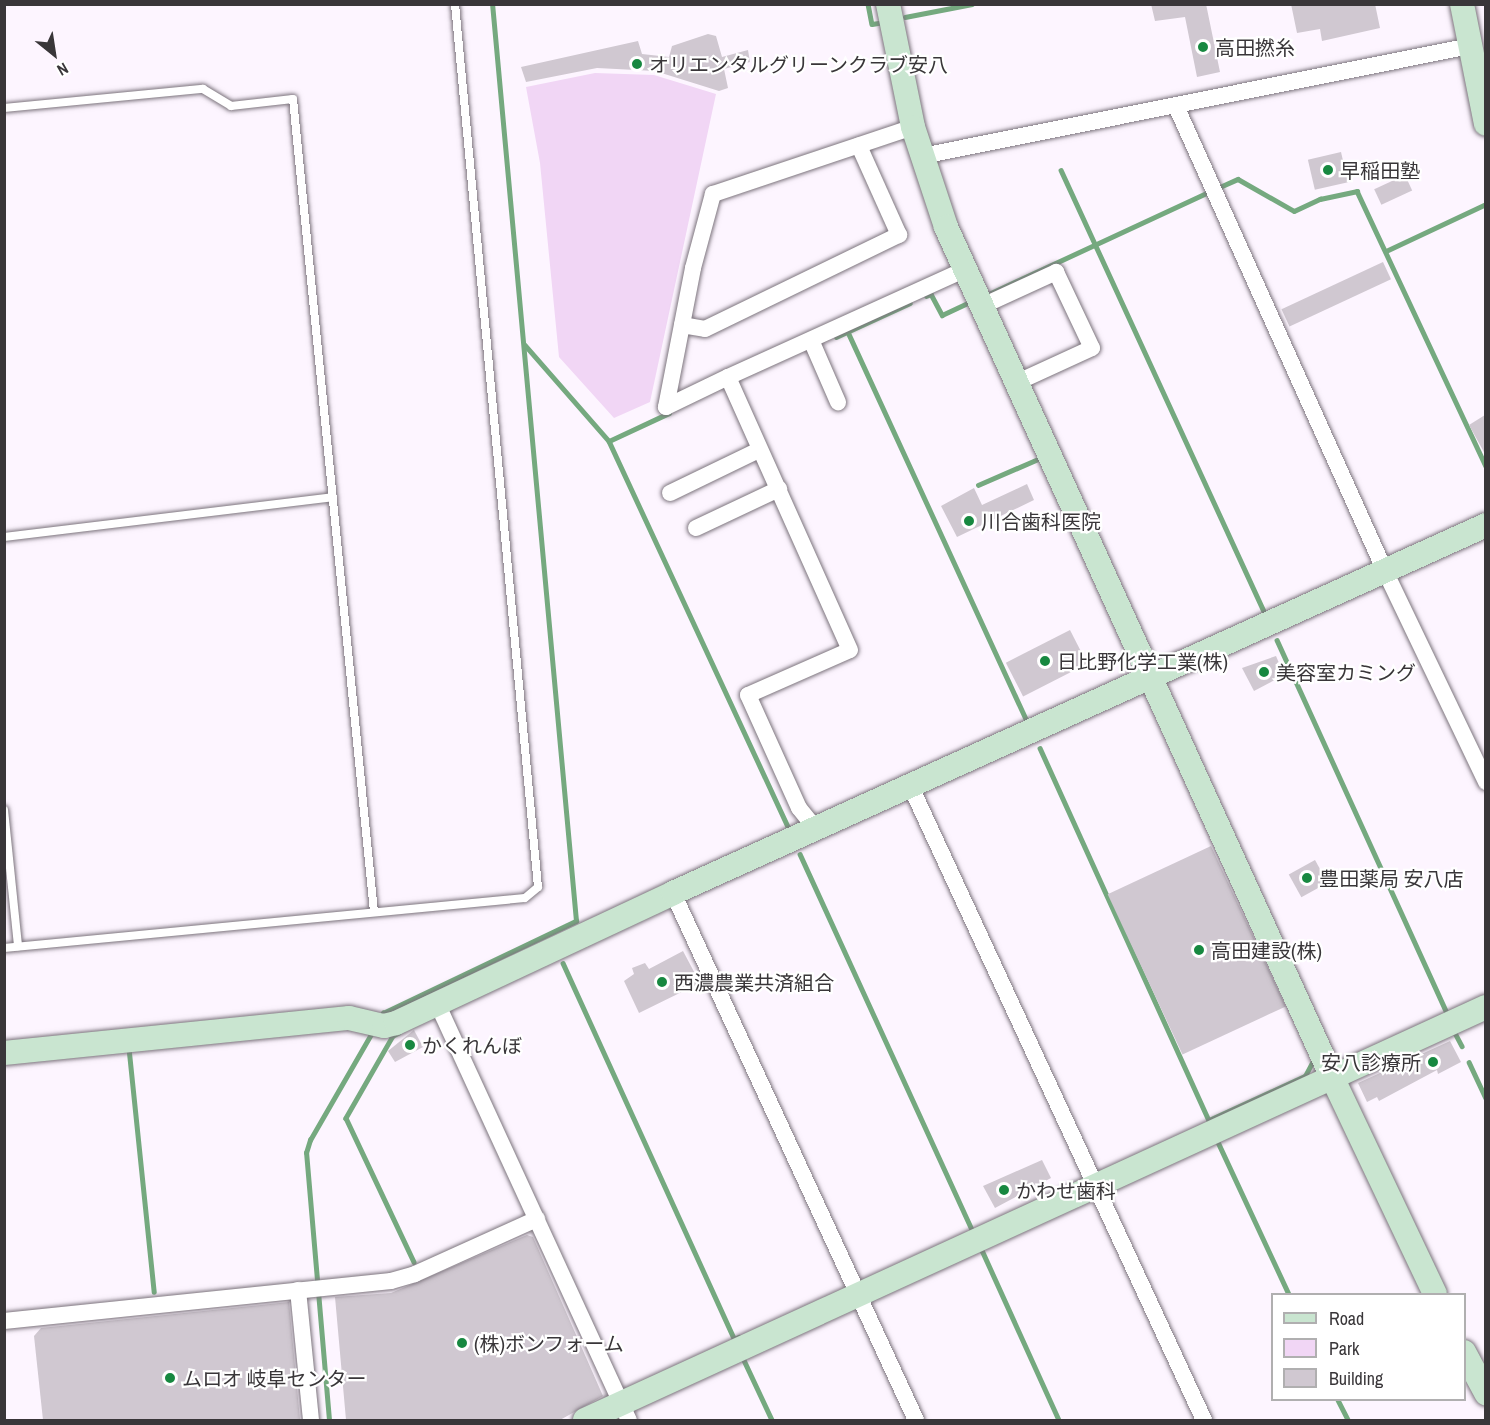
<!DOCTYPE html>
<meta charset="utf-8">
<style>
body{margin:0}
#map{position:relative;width:1490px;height:1425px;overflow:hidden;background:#fdf5ff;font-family:"Archivo Narrow","Noto Sans JP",sans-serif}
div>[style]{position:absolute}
.green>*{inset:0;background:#f1d6f5}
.stream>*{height:4.5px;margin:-2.25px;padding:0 2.25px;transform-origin:2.25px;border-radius:2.25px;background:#75a97f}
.building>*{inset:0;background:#d0c8d1;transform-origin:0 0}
.roads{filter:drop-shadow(0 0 2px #7c747d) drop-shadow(0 0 2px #7c747d)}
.lane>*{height:8px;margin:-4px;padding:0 4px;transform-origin:4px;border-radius:4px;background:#fff}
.street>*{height:16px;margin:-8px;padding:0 8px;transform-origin:8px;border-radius:8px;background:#fff}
.secondary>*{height:24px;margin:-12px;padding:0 12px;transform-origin:12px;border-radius:12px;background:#c9e5d0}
.dots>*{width:16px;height:16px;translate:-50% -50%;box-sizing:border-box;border:3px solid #fff;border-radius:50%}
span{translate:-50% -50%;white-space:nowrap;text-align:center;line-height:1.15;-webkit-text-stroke:4.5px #fff;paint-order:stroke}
.poi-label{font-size:20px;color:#393639}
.left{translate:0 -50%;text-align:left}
.right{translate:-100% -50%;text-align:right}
.frame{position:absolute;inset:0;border:6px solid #393639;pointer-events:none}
.legend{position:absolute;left:1271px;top:1293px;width:195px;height:108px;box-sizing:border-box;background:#fff;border:2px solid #b0afb0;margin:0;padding:8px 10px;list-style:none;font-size:18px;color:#393639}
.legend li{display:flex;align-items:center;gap:12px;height:30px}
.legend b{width:30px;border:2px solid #b0afb0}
.north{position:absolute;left:24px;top:24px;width:60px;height:60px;-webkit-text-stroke:4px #fff;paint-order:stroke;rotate:150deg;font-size:16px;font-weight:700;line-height:24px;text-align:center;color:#393639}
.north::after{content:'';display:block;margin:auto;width:21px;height:27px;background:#393639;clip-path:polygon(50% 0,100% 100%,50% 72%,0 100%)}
</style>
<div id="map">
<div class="green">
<i style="clip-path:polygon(595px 73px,654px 75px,716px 94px,650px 402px,614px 418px,559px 357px,540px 163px,526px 87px)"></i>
</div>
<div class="stream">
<i style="left:868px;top:4px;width:20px;rotate:79deg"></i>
<i style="left:872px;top:24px;width:13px;rotate:-9deg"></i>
<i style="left:905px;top:17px;width:68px;rotate:-11deg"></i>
<i style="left:1061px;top:170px;width:486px;rotate:65.3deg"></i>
<i style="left:1222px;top:186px;width:17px;rotate:-24deg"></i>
<i style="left:1238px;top:179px;width:64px;rotate:29.7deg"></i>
<i style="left:1294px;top:211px;width:29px;rotate:-25deg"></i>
<i style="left:1320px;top:199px;width:38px;rotate:-12deg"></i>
<i style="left:1357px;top:191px;width:305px;rotate:64.9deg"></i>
<i style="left:1386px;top:251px;width:110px;rotate:-25.2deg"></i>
<i style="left:991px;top:293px;width:237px;rotate:-24.9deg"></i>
<i style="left:926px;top:296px;width:5px;rotate:-22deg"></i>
<i style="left:931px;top:294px;width:24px;rotate:62deg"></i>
<i style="left:942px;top:315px;width:26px;rotate:-25deg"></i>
<i style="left:848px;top:332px;width:429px;rotate:65.3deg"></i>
<i style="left:836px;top:337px;width:81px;rotate:-24.7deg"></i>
<i style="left:525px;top:345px;width:128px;rotate:48.8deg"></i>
<i style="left:609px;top:441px;width:430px;rotate:65.1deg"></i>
<i style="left:609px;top:441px;width:66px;rotate:-25deg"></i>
<i style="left:978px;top:485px;width:65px;rotate:-23.4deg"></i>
<i style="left:1277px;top:640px;width:410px;rotate:65.5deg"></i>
<i style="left:1040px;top:748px;width:409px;rotate:65.6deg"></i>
<i style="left:1209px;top:1120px;width:106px;rotate:-24.6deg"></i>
<i style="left:1305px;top:1076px;width:17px;rotate:-62deg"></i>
<i style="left:800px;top:854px;width:413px;rotate:65.4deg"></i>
<i style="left:563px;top:963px;width:413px;rotate:65.5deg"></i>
<i style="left:734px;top:1339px;width:5px;rotate:-22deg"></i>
<i style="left:380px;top:1018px;width:6px;rotate:-59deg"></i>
<i style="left:383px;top:1013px;width:214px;rotate:-25.5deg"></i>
<i style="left:576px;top:921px;width:921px;rotate:-95.23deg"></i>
<i style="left:1454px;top:1031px;width:17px;rotate:62deg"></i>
<i style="left:399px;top:1033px;width:7px;rotate:153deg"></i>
<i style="left:393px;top:1036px;width:95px;rotate:119.8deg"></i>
<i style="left:346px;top:1118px;width:159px;rotate:64.7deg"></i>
<i style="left:129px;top:1048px;width:245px;rotate:84.1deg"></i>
<i style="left:1469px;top:1062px;width:40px;rotate:65deg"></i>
<i style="left:1218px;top:1142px;width:168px;rotate:65deg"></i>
<i style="left:981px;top:1248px;width:189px;rotate:65.6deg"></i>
<i style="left:743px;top:1358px;width:68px;rotate:64.9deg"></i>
<i style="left:1338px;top:1400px;width:22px;rotate:63deg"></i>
<i style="left:329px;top:1420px;width:268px;rotate:-94.9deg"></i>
<i style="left:306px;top:1153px;width:14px;rotate:-73deg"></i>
<i style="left:310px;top:1140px;width:126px;rotate:-60deg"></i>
</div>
<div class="building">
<i style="clip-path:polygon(1151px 4px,1206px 4px,1220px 72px,1197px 77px,1185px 17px,1155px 21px)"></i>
<i style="clip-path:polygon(1291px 4px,1375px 4px,1380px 28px,1322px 41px,1320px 29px,1297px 33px)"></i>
<i style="clip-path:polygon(708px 34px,716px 36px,722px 57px,748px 50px,750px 62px,724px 69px,728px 88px,719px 91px,655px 71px,597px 68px,526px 82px,521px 67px,638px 41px,642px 54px,669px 57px,672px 46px)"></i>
<i style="left:1341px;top:152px;width:31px;height:34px;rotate:77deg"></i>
<i style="left:1405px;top:175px;width:17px;height:34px;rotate:65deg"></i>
<i style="left:1383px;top:262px;width:19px;height:112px;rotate:65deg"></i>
<i style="clip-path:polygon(1485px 415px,1485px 454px,1469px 425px)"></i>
<i style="clip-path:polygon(1027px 484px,1034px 500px,957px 537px,941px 506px,974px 488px,982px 505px)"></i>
<i style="left:1070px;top:630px;width:38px;height:72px;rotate:63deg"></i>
<i style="clip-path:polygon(1276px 656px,1284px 675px,1254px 691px,1242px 668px)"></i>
<i style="left:1211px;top:846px;width:177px;height:114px;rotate:65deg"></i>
<i style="left:1315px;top:860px;width:26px;height:30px;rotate:61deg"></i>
<i style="clip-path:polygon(683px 951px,700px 983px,639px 1013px,624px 981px,634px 974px,632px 968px,645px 963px,649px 969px)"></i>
<i style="clip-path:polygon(414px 1030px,423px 1047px,395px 1062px,388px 1051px)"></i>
<i style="clip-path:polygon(1450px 1041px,1461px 1062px,1438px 1074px,1437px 1070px,1379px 1101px,1377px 1097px,1367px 1102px,1358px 1083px)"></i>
<i style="clip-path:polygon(1042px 1160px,1051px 1178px,995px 1208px,983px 1186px)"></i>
<i style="clip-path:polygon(527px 1235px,533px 1237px,603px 1396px,560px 1420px,346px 1420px,335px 1297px,391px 1293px)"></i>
<i style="clip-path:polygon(289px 1302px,300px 1420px,43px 1420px,34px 1336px,41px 1328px)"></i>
</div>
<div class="roads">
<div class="lane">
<i style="left:4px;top:108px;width:200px;rotate:-5.5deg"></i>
<i style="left:203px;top:89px;width:33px;rotate:31deg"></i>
<i style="left:231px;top:106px;width:62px;rotate:-6.4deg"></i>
<i style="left:293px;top:99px;width:817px;rotate:84.31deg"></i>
<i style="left:4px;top:537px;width:331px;rotate:-6.9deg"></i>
<i style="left:4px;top:810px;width:137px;rotate:84.1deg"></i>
<i style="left:4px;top:948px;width:523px;rotate:-5.48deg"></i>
<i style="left:525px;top:898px;width:17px;rotate:-40deg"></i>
<i style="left:538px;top:887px;width:887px;rotate:-95.37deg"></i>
</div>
<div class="street">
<i style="left:1176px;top:106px;width:510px;rotate:65.8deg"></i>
<i style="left:1385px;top:571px;width:234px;rotate:64.4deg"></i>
<i style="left:922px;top:156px;width:559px;rotate:-11.35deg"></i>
<i style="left:980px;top:307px;width:84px;rotate:-24.7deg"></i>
<i style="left:1056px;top:272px;width:84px;rotate:64.7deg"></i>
<i style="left:1092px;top:348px;width:84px;rotate:155.3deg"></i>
<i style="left:682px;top:325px;width:23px;rotate:10deg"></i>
<i style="left:705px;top:329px;width:216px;rotate:-25.9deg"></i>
<i style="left:899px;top:235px;width:98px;rotate:-114.2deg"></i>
<i style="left:811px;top:340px;width:68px;rotate:66.5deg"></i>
<i style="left:728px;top:377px;width:259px;rotate:-24.4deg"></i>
<i style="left:670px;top:493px;width:99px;rotate:-25.8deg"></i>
<i style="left:696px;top:528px;width:92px;rotate:-25.2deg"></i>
<i style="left:910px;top:785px;width:700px;rotate:65.16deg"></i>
<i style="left:816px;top:829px;width:27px;rotate:-129deg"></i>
<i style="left:799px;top:808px;width:124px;rotate:-114.3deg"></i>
<i style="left:748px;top:695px;width:111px;rotate:-23.8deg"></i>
<i style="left:850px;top:650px;width:299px;rotate:-114.1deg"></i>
<i style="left:728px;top:377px;width:69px;rotate:154.2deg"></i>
<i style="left:666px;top:407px;width:142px;rotate:-79deg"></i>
<i style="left:693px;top:268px;width:77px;rotate:-74.9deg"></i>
<i style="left:713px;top:194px;width:211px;rotate:-18.5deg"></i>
<i style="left:673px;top:893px;width:580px;rotate:65.25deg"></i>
<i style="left:437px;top:1003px;width:459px;rotate:65.3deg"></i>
<i style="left:298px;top:1290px;width:131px;rotate:84.3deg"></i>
<i style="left:4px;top:1321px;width:389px;rotate:-5.9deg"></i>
<i style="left:391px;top:1281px;width:25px;rotate:-16deg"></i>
<i style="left:415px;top:1274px;width:134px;rotate:-24.3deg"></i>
</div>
<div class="secondary">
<i style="left:888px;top:4px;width:126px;rotate:78.5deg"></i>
<i style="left:913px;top:127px;width:105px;rotate:71.7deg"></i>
<i style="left:946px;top:227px;width:934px;rotate:65.58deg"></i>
<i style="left:1332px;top:1077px;width:240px;rotate:64.6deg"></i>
<i style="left:1462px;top:4px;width:122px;rotate:78.7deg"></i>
<i style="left:4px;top:1053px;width:347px;rotate:-5.8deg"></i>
<i style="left:349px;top:1018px;width:36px;rotate:13deg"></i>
<i style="left:384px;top:1026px;width:12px;rotate:-14deg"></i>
<i style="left:396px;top:1023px;width:306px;rotate:-25.1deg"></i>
<i style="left:673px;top:893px;width:892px;rotate:-24.35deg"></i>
<i style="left:1464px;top:1352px;width:47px;rotate:61.8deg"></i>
<i style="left:585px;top:1420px;width:991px;rotate:-24.63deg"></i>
</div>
</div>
<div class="dots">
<i style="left:1203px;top:47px;background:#178840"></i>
<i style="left:637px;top:64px;background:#178840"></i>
<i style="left:1328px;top:170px;background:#178840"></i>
<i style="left:969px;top:521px;background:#178840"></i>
<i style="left:1045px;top:661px;background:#178840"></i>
<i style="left:1264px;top:672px;background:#178840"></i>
<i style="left:1307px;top:878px;background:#178840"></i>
<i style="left:1199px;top:950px;background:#178840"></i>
<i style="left:662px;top:982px;background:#178840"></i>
<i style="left:410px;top:1045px;background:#178840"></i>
<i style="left:1433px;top:1062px;background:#178840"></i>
<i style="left:1004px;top:1190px;background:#178840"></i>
<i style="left:462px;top:1343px;background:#178840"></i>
<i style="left:170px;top:1378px;background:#178840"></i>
</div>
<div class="poi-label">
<span class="left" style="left:1215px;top:47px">高田撚糸</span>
<span class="left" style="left:649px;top:64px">オリエンタルグリーンクラブ安八</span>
<span class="left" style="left:1340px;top:170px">早稲田塾</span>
<span class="left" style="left:981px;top:521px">川合歯科医院</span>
<span class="left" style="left:1057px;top:661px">日比野化学工業(株)</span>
<span class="left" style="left:1276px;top:672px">美容室カミング</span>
<span class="left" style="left:1319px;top:878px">豊田薬局 安八店</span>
<span class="left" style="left:1211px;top:950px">高田建設(株)</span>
<span class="left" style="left:674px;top:982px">西濃農業共済組合</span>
<span class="left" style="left:422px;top:1045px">かくれんぼ</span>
<span class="right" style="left:1421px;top:1062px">安八診療所</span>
<span class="left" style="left:1016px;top:1190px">かわせ歯科</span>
<span class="left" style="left:474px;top:1343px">(株)ボンフォーム</span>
<span class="left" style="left:182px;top:1378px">ムロオ 岐阜センター</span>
</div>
<div class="frame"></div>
<ul class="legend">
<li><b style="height:8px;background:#c9e5d0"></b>Road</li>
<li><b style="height:16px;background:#f1d6f5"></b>Park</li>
<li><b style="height:16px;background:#d0c8d1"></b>Building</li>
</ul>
<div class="north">N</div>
</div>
